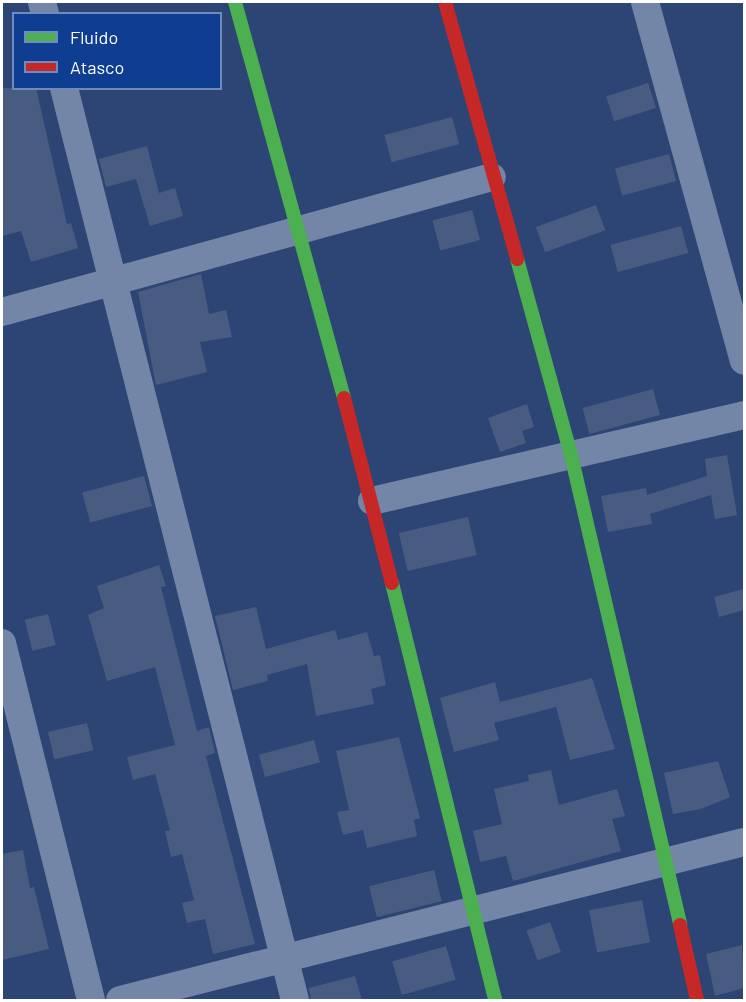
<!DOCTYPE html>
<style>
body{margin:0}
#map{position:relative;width:746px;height:1002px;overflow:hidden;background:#2c4574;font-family:Barlow,sans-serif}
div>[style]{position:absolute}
.building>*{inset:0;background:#485c82;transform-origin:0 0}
.street>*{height:28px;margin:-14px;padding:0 14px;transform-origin:14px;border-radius:14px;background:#7486a7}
.fast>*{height:14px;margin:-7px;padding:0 7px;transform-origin:7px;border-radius:7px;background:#4caf50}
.jam>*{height:14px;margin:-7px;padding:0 7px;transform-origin:7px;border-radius:7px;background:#c62828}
span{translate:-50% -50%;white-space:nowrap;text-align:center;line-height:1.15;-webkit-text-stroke:6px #0f3d91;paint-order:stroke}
.frame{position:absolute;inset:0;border:3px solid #fff;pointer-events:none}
.legend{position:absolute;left:12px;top:12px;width:210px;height:78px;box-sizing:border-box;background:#0f3d91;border:2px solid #6f8bbd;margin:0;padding:8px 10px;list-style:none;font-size:18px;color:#fff}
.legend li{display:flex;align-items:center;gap:12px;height:30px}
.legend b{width:30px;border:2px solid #6f8bbd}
</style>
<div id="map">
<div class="building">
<i style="left:648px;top:83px;width:26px;height:44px;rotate:72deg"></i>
<i style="clip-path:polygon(2px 88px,36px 88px,67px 224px,71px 223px,78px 248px,31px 262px,21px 231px,2px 236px)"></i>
<i style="left:452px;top:117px;width:28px;height:70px;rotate:75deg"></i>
<i style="clip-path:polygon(147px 146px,159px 193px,175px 188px,183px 216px,150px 226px,136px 179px,106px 187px,99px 159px)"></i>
<i style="left:669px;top:154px;width:28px;height:56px;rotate:75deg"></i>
<i style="left:596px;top:205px;width:27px;height:64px;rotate:70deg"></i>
<i style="left:472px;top:210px;width:31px;height:41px;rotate:75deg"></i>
<i style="left:681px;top:226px;width:28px;height:73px;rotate:75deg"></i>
<i style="clip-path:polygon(201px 274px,209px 314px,226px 310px,232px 337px,200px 342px,207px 372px,156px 385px,138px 292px)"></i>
<i style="left:653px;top:389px;width:27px;height:73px;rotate:75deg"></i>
<i style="clip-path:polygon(527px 404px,534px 427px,522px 431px,526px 443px,500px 452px,488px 418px)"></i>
<i style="clip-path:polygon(727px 455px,737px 515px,715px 519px,711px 495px,650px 514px,652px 524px,608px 532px,601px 496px,646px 488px,647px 495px,707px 476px,705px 459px)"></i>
<i style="left:144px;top:476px;width:31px;height:64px;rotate:75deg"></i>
<i style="left:468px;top:517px;width:39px;height:71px;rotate:77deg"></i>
<i style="clip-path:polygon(159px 565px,166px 586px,161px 587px,197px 731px,209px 727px,215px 753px,206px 756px,255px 944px,213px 954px,205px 919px,187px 923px,182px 903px,194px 900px,182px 854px,171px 857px,165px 831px,170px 830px,155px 774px,133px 780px,127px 757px,175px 745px,155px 667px,107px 681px,88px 615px,104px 608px,97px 586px)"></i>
<i style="clip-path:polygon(744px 589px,744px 610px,719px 617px,714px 597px)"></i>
<i style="clip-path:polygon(256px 607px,266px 649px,335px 630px,338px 640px,367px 632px,374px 656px,380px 655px,386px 685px,371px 689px,374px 704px,316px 716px,307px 664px,267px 675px,268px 681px,233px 690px,215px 616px)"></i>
<i style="left:48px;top:614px;width:32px;height:24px;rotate:76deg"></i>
<i style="clip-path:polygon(592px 678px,615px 749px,570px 760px,556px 707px,494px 723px,499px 740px,454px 752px,440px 698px,495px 682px,500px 702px)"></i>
<i style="left:87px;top:723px;width:28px;height:40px;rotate:77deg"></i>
<i style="clip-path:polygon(399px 737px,420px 818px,414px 820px,417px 836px,367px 848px,363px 830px,343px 835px,337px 812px,349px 810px,336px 751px)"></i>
<i style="left:314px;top:740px;width:23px;height:57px;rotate:75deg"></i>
<i style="clip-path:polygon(718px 761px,730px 797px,701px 809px,673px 814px,664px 773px)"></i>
<i style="clip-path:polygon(551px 770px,559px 805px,617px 789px,625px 816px,612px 819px,621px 851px,513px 881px,506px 856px,480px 862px,473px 831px,502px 824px,494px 789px,529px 781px,528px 775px)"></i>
<i style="clip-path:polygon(23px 850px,30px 888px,34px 887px,49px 949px,2px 960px,2px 854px)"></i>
<i style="left:434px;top:870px;width:32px;height:67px;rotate:76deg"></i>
<i style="left:642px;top:900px;width:43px;height:54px;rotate:79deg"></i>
<i style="left:550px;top:922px;width:32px;height:25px;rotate:70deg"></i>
<i style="clip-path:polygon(742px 945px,744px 988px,715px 996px,706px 954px)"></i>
<i style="left:446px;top:946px;width:35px;height:56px;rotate:74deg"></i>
<i style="clip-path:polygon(355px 976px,362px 1000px,311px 1000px,309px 988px)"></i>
</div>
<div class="street">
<i style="left:42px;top:2px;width:12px;rotate:76deg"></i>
<i style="left:645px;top:2px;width:372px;rotate:74.6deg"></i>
<i style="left:64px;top:88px;width:941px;rotate:75.79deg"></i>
<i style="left:2px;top:312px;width:508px;rotate:-15.4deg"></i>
<i style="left:372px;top:501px;width:382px;rotate:-13deg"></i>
<i style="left:2px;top:643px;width:368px;rotate:76deg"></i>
<i style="left:120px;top:1000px;width:644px;rotate:-14.21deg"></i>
</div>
<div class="fast">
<i style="left:235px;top:2px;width:411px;rotate:74.6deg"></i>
<i style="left:517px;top:259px;width:203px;rotate:74.6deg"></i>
<i style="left:571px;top:455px;width:482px;rotate:76.9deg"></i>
<i style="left:392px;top:583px;width:430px;rotate:76.1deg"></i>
</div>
<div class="jam">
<i style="left:445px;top:2px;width:267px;rotate:74.3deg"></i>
<i style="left:344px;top:398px;width:191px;rotate:75.5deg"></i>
<i style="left:680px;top:925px;width:77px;rotate:77.2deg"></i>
</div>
<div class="frame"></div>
<ul class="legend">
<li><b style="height:8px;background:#4caf50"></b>Fluido</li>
<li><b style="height:8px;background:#c62828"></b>Atasco</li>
</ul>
</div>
